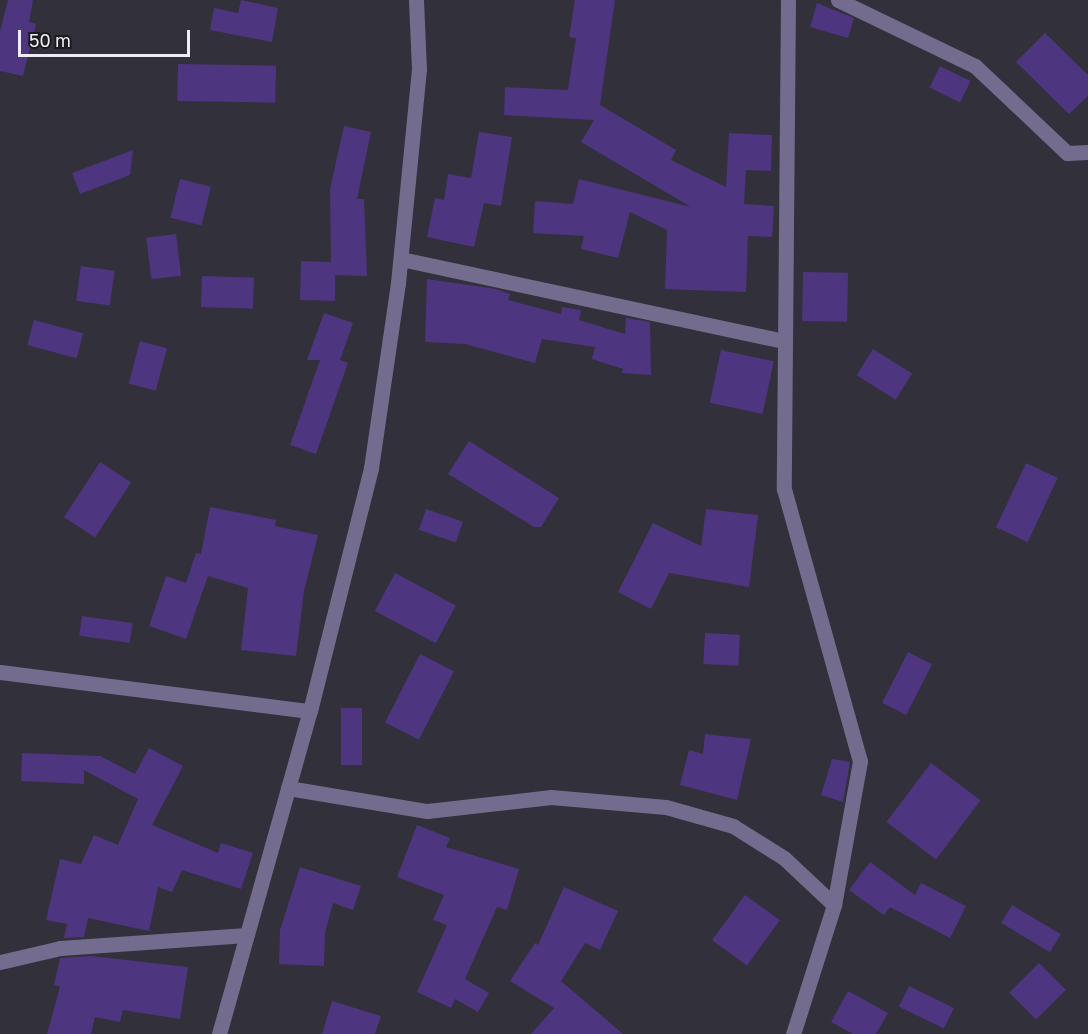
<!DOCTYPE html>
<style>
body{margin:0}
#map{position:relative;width:1088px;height:1034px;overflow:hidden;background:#32303b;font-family:"Golos Text",sans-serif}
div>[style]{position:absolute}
.building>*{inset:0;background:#4d357f;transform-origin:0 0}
.minor>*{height:15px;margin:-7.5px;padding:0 7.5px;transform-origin:7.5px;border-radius:7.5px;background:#746c8e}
span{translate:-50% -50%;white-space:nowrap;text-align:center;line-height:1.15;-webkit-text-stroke:4.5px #1a191e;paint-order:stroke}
.scale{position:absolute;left:18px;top:30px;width:172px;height:27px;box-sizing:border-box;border:3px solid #eeedf4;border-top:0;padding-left:8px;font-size:18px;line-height:21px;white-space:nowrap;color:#eeedf4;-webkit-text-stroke:4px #1a191e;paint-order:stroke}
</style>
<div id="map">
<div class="building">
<i style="clip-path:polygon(8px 0,33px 0,29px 22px,36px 24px,23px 76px,0 71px,0 31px)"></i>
<i style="clip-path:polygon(241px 0,278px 8px,272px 42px,210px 30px,214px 8px,238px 13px)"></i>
<i style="clip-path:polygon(575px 0,615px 0,600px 105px,676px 150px,671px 160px,726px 187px,729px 133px,772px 135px,771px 171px,746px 170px,744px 204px,774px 206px,772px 237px,748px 236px,746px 292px,665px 289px,667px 230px,630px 212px,618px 258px,581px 249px,584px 236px,533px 233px,535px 201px,573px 204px,579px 179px,691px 207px,581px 142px,594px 120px,504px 115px,505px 87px,568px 90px,576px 38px,569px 37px)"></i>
<i style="clip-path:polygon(817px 3px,854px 18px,848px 38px,810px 27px)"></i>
<i style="clip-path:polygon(1045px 33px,1088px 75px,1088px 96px,1069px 114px,1016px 62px)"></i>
<i style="left:178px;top:64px;width:98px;height:37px;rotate:1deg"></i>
<i style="left:940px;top:66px;width:34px;height:24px;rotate:26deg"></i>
<i style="clip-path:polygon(344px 126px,371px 132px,357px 199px,364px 199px,367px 276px,335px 275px,335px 301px,300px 300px,301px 261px,331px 262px,330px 189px)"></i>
<i style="clip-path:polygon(479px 132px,512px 137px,501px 206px,484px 203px,474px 247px,427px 237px,435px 198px,444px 200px,448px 174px,471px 178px)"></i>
<i style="clip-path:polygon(133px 150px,130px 175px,80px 194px,72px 173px)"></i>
<i style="left:180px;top:179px;width:32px;height:40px;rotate:14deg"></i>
<i style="left:176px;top:234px;width:42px;height:30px;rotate:83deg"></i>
<i style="left:81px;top:266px;width:34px;height:35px;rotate:8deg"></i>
<i style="left:803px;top:272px;width:45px;height:49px;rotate:1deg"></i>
<i style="left:202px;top:276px;width:52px;height:31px;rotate:2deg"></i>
<i style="clip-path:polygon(427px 279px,496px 289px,510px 294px,508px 300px,561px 314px,562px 307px,581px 310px,579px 320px,625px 334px,626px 318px,650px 322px,651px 375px,622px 373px,623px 369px,592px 359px,595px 347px,542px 339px,535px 363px,465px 344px,425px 342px)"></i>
<i style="clip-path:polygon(324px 313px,353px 323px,340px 360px,348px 363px,316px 454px,290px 445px,320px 360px,307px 360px)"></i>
<i style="left:34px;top:320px;width:51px;height:26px;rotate:15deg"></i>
<i style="left:140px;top:341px;width:28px;height:44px;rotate:15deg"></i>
<i style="left:873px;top:349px;width:46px;height:31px;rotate:32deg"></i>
<i style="left:721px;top:350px;width:54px;height:54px;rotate:12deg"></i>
<i style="clip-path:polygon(469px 441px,559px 498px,541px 527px,534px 527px,448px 474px)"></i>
<i style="left:100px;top:462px;width:37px;height:66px;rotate:33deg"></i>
<i style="left:1026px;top:463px;width:35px;height:71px;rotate:25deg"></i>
<i style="clip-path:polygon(210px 507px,276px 520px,275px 526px,318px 535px,304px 591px,296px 656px,241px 650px,248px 588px,208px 576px,186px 639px,149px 626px,166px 576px,186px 583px,196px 553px,201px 554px)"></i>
<i style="left:426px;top:509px;width:39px;height:22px;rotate:19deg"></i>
<i style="clip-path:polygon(706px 509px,758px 515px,749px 587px,669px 573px,651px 609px,618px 592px,653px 523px,701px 546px)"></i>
<i style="left:395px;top:573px;width:69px;height:43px;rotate:28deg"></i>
<i style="left:82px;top:616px;width:51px;height:20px;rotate:8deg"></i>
<i style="left:705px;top:633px;width:35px;height:31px;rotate:3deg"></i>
<i style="left:908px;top:652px;width:27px;height:57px;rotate:27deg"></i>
<i style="left:420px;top:654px;width:38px;height:77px;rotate:27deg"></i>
<i style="left:341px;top:708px;width:21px;height:57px"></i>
<i style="clip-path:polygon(705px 734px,751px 739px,737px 800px,680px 785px,689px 750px,703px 754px)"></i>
<i style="clip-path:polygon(149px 748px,183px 766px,152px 825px,218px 853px,221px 843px,253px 853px,241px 889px,182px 870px,172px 892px,158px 887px,149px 931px,88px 918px,84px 937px,64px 938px,67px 924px,46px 920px,60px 859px,81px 864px,94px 835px,118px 845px,138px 799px,84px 770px,84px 784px,21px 781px,22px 753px,100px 756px,135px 774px)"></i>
<i style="clip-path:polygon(832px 759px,850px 762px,843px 802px,821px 795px)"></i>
<i style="left:931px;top:763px;width:62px;height:74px;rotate:37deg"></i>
<i style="clip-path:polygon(417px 825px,450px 838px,446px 847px,519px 869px,507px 910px,497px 907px,465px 979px,489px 993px,478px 1012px,455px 999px,451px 1008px,417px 992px,447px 925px,433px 920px,444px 895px,397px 877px)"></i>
<i style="clip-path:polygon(870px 862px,915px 895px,921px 883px,966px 906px,950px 938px,890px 907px,884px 915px,849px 890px)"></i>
<i style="clip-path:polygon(300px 867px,361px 886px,353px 910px,333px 903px,325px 933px,324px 966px,279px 964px,280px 930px)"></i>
<i style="clip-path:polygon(564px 887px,618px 911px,600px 950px,585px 943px,561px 981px,623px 1034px,531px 1034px,554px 1008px,510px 981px,535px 943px,538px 945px)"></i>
<i style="left:745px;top:895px;width:43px;height:56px;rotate:36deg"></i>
<i style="left:1012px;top:905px;width:57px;height:21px;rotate:31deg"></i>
<i style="clip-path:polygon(91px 956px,188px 967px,180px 1019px,123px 1010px,120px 1022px,95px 1017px,91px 1034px,47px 1034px,60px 987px,54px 985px,60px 958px)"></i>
<i style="left:1039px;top:963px;width:38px;height:42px;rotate:45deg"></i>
<i style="left:909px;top:986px;width:50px;height:23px;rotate:26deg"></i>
<i style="clip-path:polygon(848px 991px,888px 1013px,876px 1034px,853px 1034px,831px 1022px)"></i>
<i style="clip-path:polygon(332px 1001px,381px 1016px,375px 1034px,322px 1034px)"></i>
</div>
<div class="minor">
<i style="left:788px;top:0;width:489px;rotate:90.5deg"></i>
<i style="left:784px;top:489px;width:282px;rotate:74.4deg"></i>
<i style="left:860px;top:761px;width:146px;rotate:100.2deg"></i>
<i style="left:834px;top:905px;width:135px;rotate:107.6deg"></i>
<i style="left:838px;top:0;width:152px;rotate:25.7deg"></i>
<i style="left:975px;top:66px;width:127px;rotate:43.4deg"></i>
<i style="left:1067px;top:153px;width:21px;rotate:-3deg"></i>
<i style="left:401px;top:259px;width:392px;rotate:12.1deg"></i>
<i style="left:0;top:672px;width:312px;rotate:7.2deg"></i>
<i style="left:288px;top:788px;width:141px;rotate:9.4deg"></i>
<i style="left:427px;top:811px;width:125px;rotate:-6.4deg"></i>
<i style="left:551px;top:797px;width:115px;rotate:5deg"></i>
<i style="left:666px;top:807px;width:70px;rotate:15.8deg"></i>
<i style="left:733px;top:826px;width:60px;rotate:32.1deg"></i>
<i style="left:784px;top:858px;width:69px;rotate:43.2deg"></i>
<i style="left:0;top:962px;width:62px;rotate:-13.1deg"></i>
<i style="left:60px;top:948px;width:187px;rotate:-4deg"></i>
<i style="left:219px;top:1034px;width:336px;rotate:-74.3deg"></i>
<i style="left:310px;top:711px;width:251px;rotate:-75.9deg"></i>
<i style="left:371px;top:468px;width:187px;rotate:-81.7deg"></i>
<i style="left:398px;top:283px;width:215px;rotate:-84.4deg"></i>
<i style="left:419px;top:69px;width:69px;rotate:-92.5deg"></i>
</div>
<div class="scale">50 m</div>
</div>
